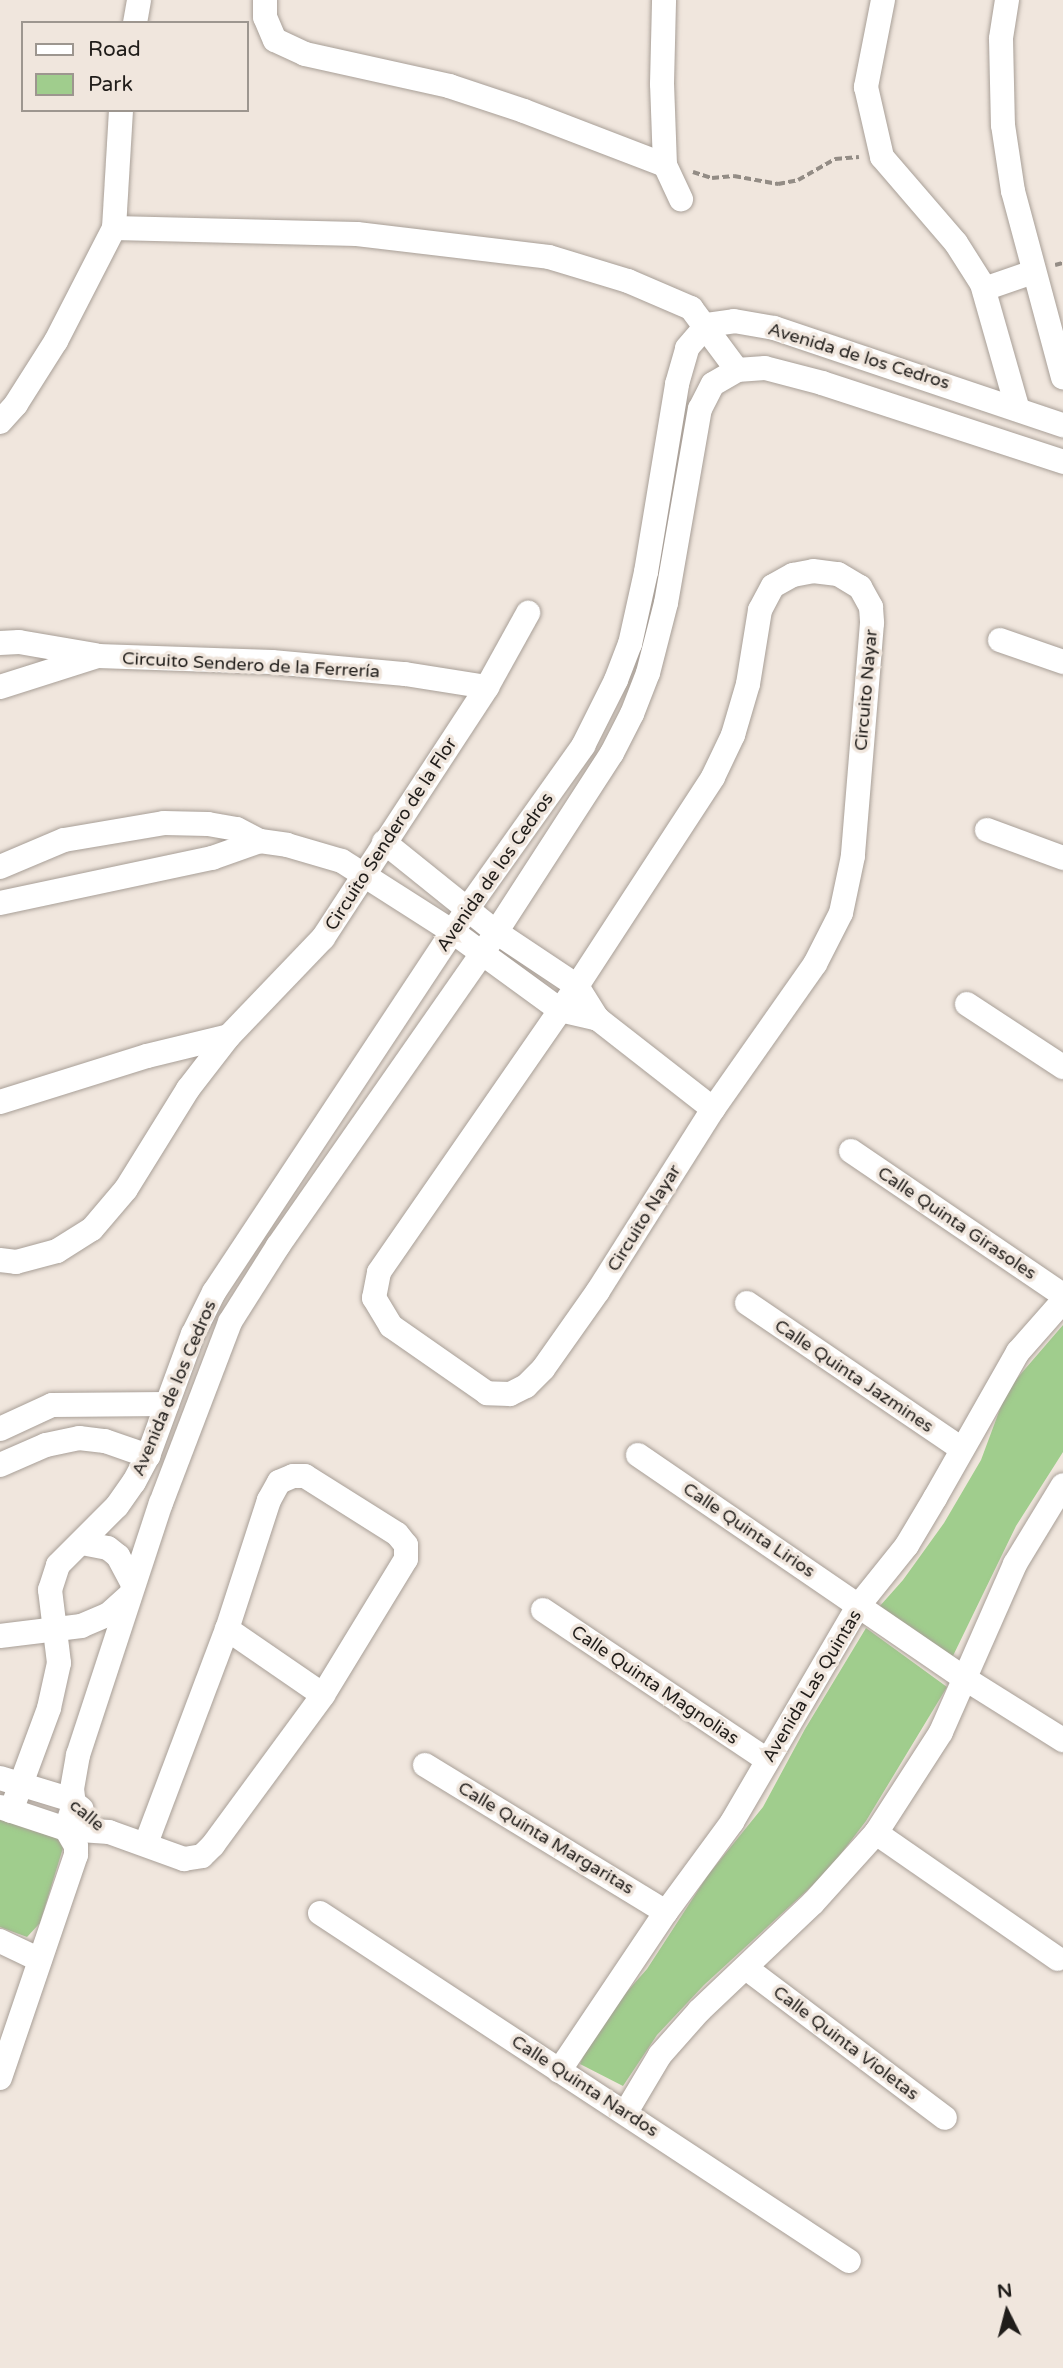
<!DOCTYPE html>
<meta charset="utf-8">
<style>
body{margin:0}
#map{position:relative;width:1063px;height:2368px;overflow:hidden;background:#f0e6dd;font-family:"Varela Round",sans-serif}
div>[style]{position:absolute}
.green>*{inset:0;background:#a0cd8d}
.path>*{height:3.5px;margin-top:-1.75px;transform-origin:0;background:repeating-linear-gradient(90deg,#938c85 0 7px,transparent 0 10.5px)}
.roads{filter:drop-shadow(0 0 2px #a89f97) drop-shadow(0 0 2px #a89f97)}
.street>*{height:24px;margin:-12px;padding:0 12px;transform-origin:12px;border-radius:12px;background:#fff}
span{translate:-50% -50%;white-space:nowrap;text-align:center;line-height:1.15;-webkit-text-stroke:7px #f0e6dd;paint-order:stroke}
.street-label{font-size:18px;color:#201d1a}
.legend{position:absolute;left:21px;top:21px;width:228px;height:91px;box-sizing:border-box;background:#f0e6dd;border:2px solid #9d968f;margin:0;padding:9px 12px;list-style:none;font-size:21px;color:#201d1a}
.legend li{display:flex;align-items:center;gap:14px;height:35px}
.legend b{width:35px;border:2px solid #9d968f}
.north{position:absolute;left:972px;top:2277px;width:70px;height:70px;-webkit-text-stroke:5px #f0e6dd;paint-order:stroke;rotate:354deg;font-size:19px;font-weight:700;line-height:28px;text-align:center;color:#201d1a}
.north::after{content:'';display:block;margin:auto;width:24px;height:32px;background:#201d1a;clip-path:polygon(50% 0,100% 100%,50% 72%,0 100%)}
</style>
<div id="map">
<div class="green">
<i style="clip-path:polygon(1063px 1325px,1063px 1452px,1016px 1526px,950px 1662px,879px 1607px,903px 1580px,944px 1523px,981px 1460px,1007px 1390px)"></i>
<i style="clip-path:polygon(866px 1628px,947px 1687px,866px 1821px,827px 1872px,704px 1985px,657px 2035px,623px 2086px,580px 2064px,595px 2028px,647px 1969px,708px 1875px,763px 1807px,805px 1729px)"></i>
<i style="clip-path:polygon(0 1816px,56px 1836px,63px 1848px,40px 1923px,27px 1937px,0 1927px)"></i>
</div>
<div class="path">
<i style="left:693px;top:172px;width:20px;rotate:18deg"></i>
<i style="left:712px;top:178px;width:22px;rotate:-5deg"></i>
<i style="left:734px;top:176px;width:45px;rotate:10.3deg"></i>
<i style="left:778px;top:184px;width:20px;rotate:-11deg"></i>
<i style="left:798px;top:180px;width:43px;rotate:-29.6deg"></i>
<i style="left:835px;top:159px;width:24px;rotate:-5deg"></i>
<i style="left:1055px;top:265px;width:8px;rotate:-14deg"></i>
</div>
<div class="roads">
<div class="street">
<i style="left:265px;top:0;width:17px;rotate:90deg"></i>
<i style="left:265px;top:17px;width:25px;rotate:67deg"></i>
<i style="left:275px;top:40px;width:33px;rotate:25deg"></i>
<i style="left:305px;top:54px;width:148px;rotate:12.5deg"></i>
<i style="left:449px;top:86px;width:79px;rotate:18.4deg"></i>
<i style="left:524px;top:111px;width:151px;rotate:21deg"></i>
<i style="left:665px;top:165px;width:81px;rotate:-92.1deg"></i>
<i style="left:662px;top:84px;width:84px;rotate:-88.6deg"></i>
<i style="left:883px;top:0;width:89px;rotate:101.1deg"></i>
<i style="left:866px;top:87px;width:72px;rotate:77.1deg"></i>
<i style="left:882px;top:157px;width:113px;rotate:49.3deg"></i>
<i style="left:956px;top:243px;width:49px;rotate:57.6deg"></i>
<i style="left:982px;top:284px;width:128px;rotate:74.1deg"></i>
<i style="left:1007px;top:0;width:39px;rotate:99deg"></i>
<i style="left:1001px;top:39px;width:86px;rotate:88.7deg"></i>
<i style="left:1003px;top:125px;width:67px;rotate:81.4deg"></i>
<i style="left:1013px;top:191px;width:193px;rotate:75deg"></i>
<i style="left:135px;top:23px;width:23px;rotate:-80deg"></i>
<i style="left:665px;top:165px;width:38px;rotate:65deg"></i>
<i style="left:114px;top:228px;width:243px;rotate:1.4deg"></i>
<i style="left:357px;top:234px;width:193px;rotate:6.8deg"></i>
<i style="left:549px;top:257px;width:83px;rotate:16.9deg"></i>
<i style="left:628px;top:281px;width:69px;rotate:23.2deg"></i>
<i style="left:691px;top:308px;width:77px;rotate:53.4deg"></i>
<i style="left:984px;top:289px;width:52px;rotate:-19.1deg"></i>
<i style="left:0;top:422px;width:24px;rotate:-48deg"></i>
<i style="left:16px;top:404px;width:75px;rotate:-57.6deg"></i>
<i style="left:56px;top:341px;width:127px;rotate:-62.8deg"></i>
<i style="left:114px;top:228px;width:118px;rotate:-86.6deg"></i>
<i style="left:813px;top:571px;width:25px;rotate:7deg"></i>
<i style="left:838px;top:574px;width:26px;rotate:31deg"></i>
<i style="left:860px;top:587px;width:23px;rotate:61deg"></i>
<i style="left:871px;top:607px;width:16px;rotate:86deg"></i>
<i style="left:872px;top:623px;width:234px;rotate:94.7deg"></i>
<i style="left:853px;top:856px;width:58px;rotate:101.9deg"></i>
<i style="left:841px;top:913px;width:57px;rotate:117deg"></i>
<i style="left:815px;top:964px;width:177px;rotate:125.1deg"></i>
<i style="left:713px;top:1109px;width:215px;rotate:122.3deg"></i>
<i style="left:598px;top:1291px;width:95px;rotate:125.2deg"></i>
<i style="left:543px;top:1369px;width:24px;rotate:135deg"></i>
<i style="left:526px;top:1386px;width:18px;rotate:153deg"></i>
<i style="left:510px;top:1394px;width:23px;rotate:-178deg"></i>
<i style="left:487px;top:1393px;width:117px;rotate:-145.1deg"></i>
<i style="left:391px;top:1326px;width:33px;rotate:-121deg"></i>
<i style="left:374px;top:1298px;width:26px;rotate:-79deg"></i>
<i style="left:379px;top:1272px;width:348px;rotate:-55.3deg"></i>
<i style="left:577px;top:986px;width:249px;rotate:-56.9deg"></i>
<i style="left:713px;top:777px;width:47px;rotate:-64.5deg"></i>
<i style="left:733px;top:735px;width:53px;rotate:-73.6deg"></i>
<i style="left:748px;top:684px;width:75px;rotate:-80.8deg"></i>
<i style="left:760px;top:610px;width:27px;rotate:-62deg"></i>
<i style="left:773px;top:586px;width:23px;rotate:-29deg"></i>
<i style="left:793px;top:575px;width:20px;rotate:-11deg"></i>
<i style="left:1000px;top:640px;width:67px;rotate:19.2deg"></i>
<i style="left:0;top:643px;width:19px;rotate:-3deg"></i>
<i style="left:19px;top:642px;width:76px;rotate:9.8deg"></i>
<i style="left:0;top:687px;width:103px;rotate:-17.6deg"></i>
<i style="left:98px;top:656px;width:174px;rotate:2deg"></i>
<i style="left:272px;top:662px;width:134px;rotate:5.2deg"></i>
<i style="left:405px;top:674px;width:83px;rotate:9deg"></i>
<i style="left:987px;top:830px;width:81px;rotate:20.2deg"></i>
<i style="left:384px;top:842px;width:144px;rotate:38.8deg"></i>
<i style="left:496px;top:932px;width:97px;rotate:33.7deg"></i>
<i style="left:577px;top:986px;width:39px;rotate:58deg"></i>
<i style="left:598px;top:1019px;width:146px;rotate:38deg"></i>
<i style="left:0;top:867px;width:69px;rotate:-22.9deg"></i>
<i style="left:64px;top:840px;width:101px;rotate:-9.6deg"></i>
<i style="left:164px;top:823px;width:44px;rotate:1.3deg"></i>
<i style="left:208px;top:824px;width:29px;rotate:10deg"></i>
<i style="left:237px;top:829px;width:26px;rotate:28deg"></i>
<i style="left:0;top:903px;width:217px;rotate:-12deg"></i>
<i style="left:212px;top:858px;width:51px;rotate:-19.5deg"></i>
<i style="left:260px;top:841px;width:27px;rotate:8deg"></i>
<i style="left:287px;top:845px;width:57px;rotate:16.2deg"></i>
<i style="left:342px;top:861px;width:132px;rotate:32.6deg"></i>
<i style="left:453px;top:932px;width:132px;rotate:36.1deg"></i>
<i style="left:560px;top:1010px;width:39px;rotate:13deg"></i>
<i style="left:967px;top:1004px;width:115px;rotate:33.3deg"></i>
<i style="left:0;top:1102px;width:154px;rotate:-17.4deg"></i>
<i style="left:147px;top:1056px;width:84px;rotate:-13.7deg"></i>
<i style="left:851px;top:1151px;width:256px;rotate:34.2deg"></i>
<i style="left:0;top:1260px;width:16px;rotate:7deg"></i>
<i style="left:16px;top:1262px;width:42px;rotate:-15deg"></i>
<i style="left:57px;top:1251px;width:41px;rotate:-32.2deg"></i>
<i style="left:92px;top:1229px;width:52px;rotate:-49.6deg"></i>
<i style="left:126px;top:1189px;width:118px;rotate:-58.2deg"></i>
<i style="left:188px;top:1089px;width:67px;rotate:-52.3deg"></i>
<i style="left:229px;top:1036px;width:136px;rotate:-46.2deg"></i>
<i style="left:323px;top:938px;width:300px;rotate:-56.8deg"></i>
<i style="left:487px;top:687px;width:85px;rotate:-61deg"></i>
<i style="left:747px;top:1303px;width:260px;rotate:34.2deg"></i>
<i style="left:0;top:1429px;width:57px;rotate:-24.8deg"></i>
<i style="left:52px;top:1405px;width:115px;rotate:-0.5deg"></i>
<i style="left:638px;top:1455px;width:395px;rotate:34.4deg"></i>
<i style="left:964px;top:1678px;width:117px;rotate:32.1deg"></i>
<i style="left:0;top:1465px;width:50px;rotate:-23.5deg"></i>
<i style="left:46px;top:1445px;width:34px;rotate:-12deg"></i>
<i style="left:79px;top:1438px;width:26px;rotate:7deg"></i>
<i style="left:105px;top:1441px;width:46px;rotate:19.2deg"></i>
<i style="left:82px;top:1543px;width:26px;rotate:11deg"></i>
<i style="left:108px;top:1548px;width:13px;rotate:39deg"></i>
<i style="left:118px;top:1556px;width:32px;rotate:62deg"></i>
<i style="left:543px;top:1610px;width:270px;rotate:33.8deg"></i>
<i style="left:227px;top:1629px;width:116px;rotate:34.5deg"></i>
<i style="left:0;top:1636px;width:82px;rotate:-7deg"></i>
<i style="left:81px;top:1626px;width:30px;rotate:-23deg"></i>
<i style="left:109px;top:1614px;width:25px;rotate:-42deg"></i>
<i style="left:425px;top:1765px;width:282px;rotate:31.4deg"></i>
<i style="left:0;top:1778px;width:72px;rotate:16.9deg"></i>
<i style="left:69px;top:1799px;width:16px;rotate:38deg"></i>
<i style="left:0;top:1807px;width:70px;rotate:18.4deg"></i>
<i style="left:66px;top:1829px;width:43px;rotate:4deg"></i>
<i style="left:109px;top:1832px;width:80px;rotate:19.8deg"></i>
<i style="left:184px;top:1859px;width:18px;rotate:-9deg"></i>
<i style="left:202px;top:1856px;width:16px;rotate:-45deg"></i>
<i style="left:213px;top:1845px;width:186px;rotate:-53.7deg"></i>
<i style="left:323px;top:1695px;width:159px;rotate:-58.6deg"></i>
<i style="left:406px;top:1559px;width:14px;rotate:-90deg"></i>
<i style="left:406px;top:1545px;width:14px;rotate:-129deg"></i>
<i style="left:397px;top:1534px;width:109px;rotate:-147.8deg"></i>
<i style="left:305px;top:1476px;width:12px;rotate:180deg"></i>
<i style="left:293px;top:1476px;width:15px;rotate:157deg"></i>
<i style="left:279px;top:1482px;width:21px;rotate:119deg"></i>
<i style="left:269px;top:1500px;width:136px;rotate:108deg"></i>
<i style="left:227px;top:1629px;width:229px;rotate:110.7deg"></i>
<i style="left:11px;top:1811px;width:110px;rotate:-69.7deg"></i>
<i style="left:49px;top:1708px;width:46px;rotate:-77.5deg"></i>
<i style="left:59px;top:1663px;width:74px;rotate:-97deg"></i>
<i style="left:50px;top:1590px;width:26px;rotate:-72deg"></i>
<i style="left:58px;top:1565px;width:83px;rotate:-45deg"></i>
<i style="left:117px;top:1506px;width:29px;rotate:-55deg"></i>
<i style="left:134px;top:1482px;width:30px;rotate:-62deg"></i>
<i style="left:148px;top:1456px;width:130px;rotate:-69.8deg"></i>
<i style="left:193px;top:1334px;width:47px;rotate:-63.4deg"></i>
<i style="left:214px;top:1292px;width:460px;rotate:-56.5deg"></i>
<i style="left:468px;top:908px;width:199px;rotate:-54.6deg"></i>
<i style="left:583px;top:746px;width:74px;rotate:-63.4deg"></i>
<i style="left:616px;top:680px;width:39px;rotate:-69deg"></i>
<i style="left:630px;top:644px;width:74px;rotate:-77.5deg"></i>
<i style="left:646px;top:572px;width:191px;rotate:-80.6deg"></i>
<i style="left:677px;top:384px;width:37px;rotate:-74deg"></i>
<i style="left:687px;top:348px;width:30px;rotate:-49deg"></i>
<i style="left:707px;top:325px;width:27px;rotate:-8deg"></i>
<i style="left:734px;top:321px;width:41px;rotate:9.9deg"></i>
<i style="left:774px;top:328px;width:305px;rotate:18.6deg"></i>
<i style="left:876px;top:1833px;width:221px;rotate:34.7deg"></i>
<i style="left:320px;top:1913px;width:633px;rotate:33.34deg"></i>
<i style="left:0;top:1941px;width:44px;rotate:25.4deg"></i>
<i style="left:746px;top:1968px;width:249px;rotate:37deg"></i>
<i style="left:559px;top:2071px;width:192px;rotate:-56.1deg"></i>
<i style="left:666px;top:1912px;width:112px;rotate:-53.7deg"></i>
<i style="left:732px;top:1822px;width:251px;rotate:-59.7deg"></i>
<i style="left:859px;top:1605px;width:77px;rotate:-51.3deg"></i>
<i style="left:907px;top:1545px;width:55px;rotate:-59.2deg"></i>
<i style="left:935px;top:1498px;width:168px;rotate:-60.4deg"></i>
<i style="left:1018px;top:1352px;width:68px;rotate:-48.6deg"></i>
<i style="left:0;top:2078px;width:236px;rotate:-71.2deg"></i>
<i style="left:76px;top:1855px;width:9px;rotate:-90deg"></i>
<i style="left:76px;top:1846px;width:20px;rotate:-120deg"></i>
<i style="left:66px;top:1829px;width:25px;rotate:-72deg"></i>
<i style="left:74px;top:1805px;width:16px;rotate:-97deg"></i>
<i style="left:72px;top:1789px;width:35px;rotate:-80deg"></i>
<i style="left:78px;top:1755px;width:265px;rotate:-71.8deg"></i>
<i style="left:161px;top:1503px;width:194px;rotate:-69.1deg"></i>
<i style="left:230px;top:1322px;width:90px;rotate:-57.7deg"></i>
<i style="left:278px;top:1246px;width:356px;rotate:-55.1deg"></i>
<i style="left:482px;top:954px;width:239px;rotate:-57.1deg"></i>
<i style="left:612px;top:753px;width:44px;rotate:-62.9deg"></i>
<i style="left:632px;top:714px;width:44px;rotate:-68.7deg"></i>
<i style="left:648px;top:673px;width:72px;rotate:-75.6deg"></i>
<i style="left:666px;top:603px;width:197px;rotate:-80.1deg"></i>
<i style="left:700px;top:409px;width:28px;rotate:-63deg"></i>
<i style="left:713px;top:384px;width:28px;rotate:-30deg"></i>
<i style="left:737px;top:370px;width:28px;rotate:-4deg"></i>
<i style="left:765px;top:368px;width:59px;rotate:14.7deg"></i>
<i style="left:822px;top:383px;width:254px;rotate:18.1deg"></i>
<i style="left:626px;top:2112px;width:66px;rotate:-59.2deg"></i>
<i style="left:660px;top:2055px;width:59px;rotate:-48.4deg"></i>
<i style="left:699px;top:2011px;width:157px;rotate:-43.5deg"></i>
<i style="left:813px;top:1903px;width:94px;rotate:-48deg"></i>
<i style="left:876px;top:1833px;width:120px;rotate:-57.2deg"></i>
<i style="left:941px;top:1732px;width:184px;rotate:-66.2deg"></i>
<i style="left:1015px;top:1564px;width:92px;rotate:-58.7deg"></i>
</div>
</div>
<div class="street-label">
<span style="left:859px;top:356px;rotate:17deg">Avenida de los Cedros</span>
<span style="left:251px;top:665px;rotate:3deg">Circuito Sendero de la Ferrería</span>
<span style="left:866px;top:690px;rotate:-85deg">Circuito Nayar</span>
<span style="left:391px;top:834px;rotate:-57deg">Circuito Sendero de la Flor</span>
<span style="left:495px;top:872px;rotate:-55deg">Avenida de los Cedros</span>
<span style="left:644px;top:1218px;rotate:-58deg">Circuito Nayar</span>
<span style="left:957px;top:1223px;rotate:34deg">Calle Quinta Girasoles</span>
<span style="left:854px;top:1376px;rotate:34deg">Calle Quinta Jazmines</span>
<span style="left:174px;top:1388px;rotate:-67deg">Avenida de los Cedros</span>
<span style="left:749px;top:1530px;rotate:34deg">Calle Quinta Lirios</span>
<span style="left:655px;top:1685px;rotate:34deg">Calle Quinta Magnolias</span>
<span style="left:812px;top:1686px;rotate:-59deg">Avenida Las Quintas</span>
<span style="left:87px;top:1815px;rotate:40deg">calle</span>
<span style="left:546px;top:1838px;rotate:31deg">Calle Quinta Margaritas</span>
<span style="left:846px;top:2043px;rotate:37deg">Calle Quinta Violetas</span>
<span style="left:585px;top:2086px;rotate:33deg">Calle Quinta Nardos</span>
</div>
<ul class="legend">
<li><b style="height:9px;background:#fff"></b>Road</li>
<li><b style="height:19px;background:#a0cd8d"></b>Park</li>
</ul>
<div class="north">N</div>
</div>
